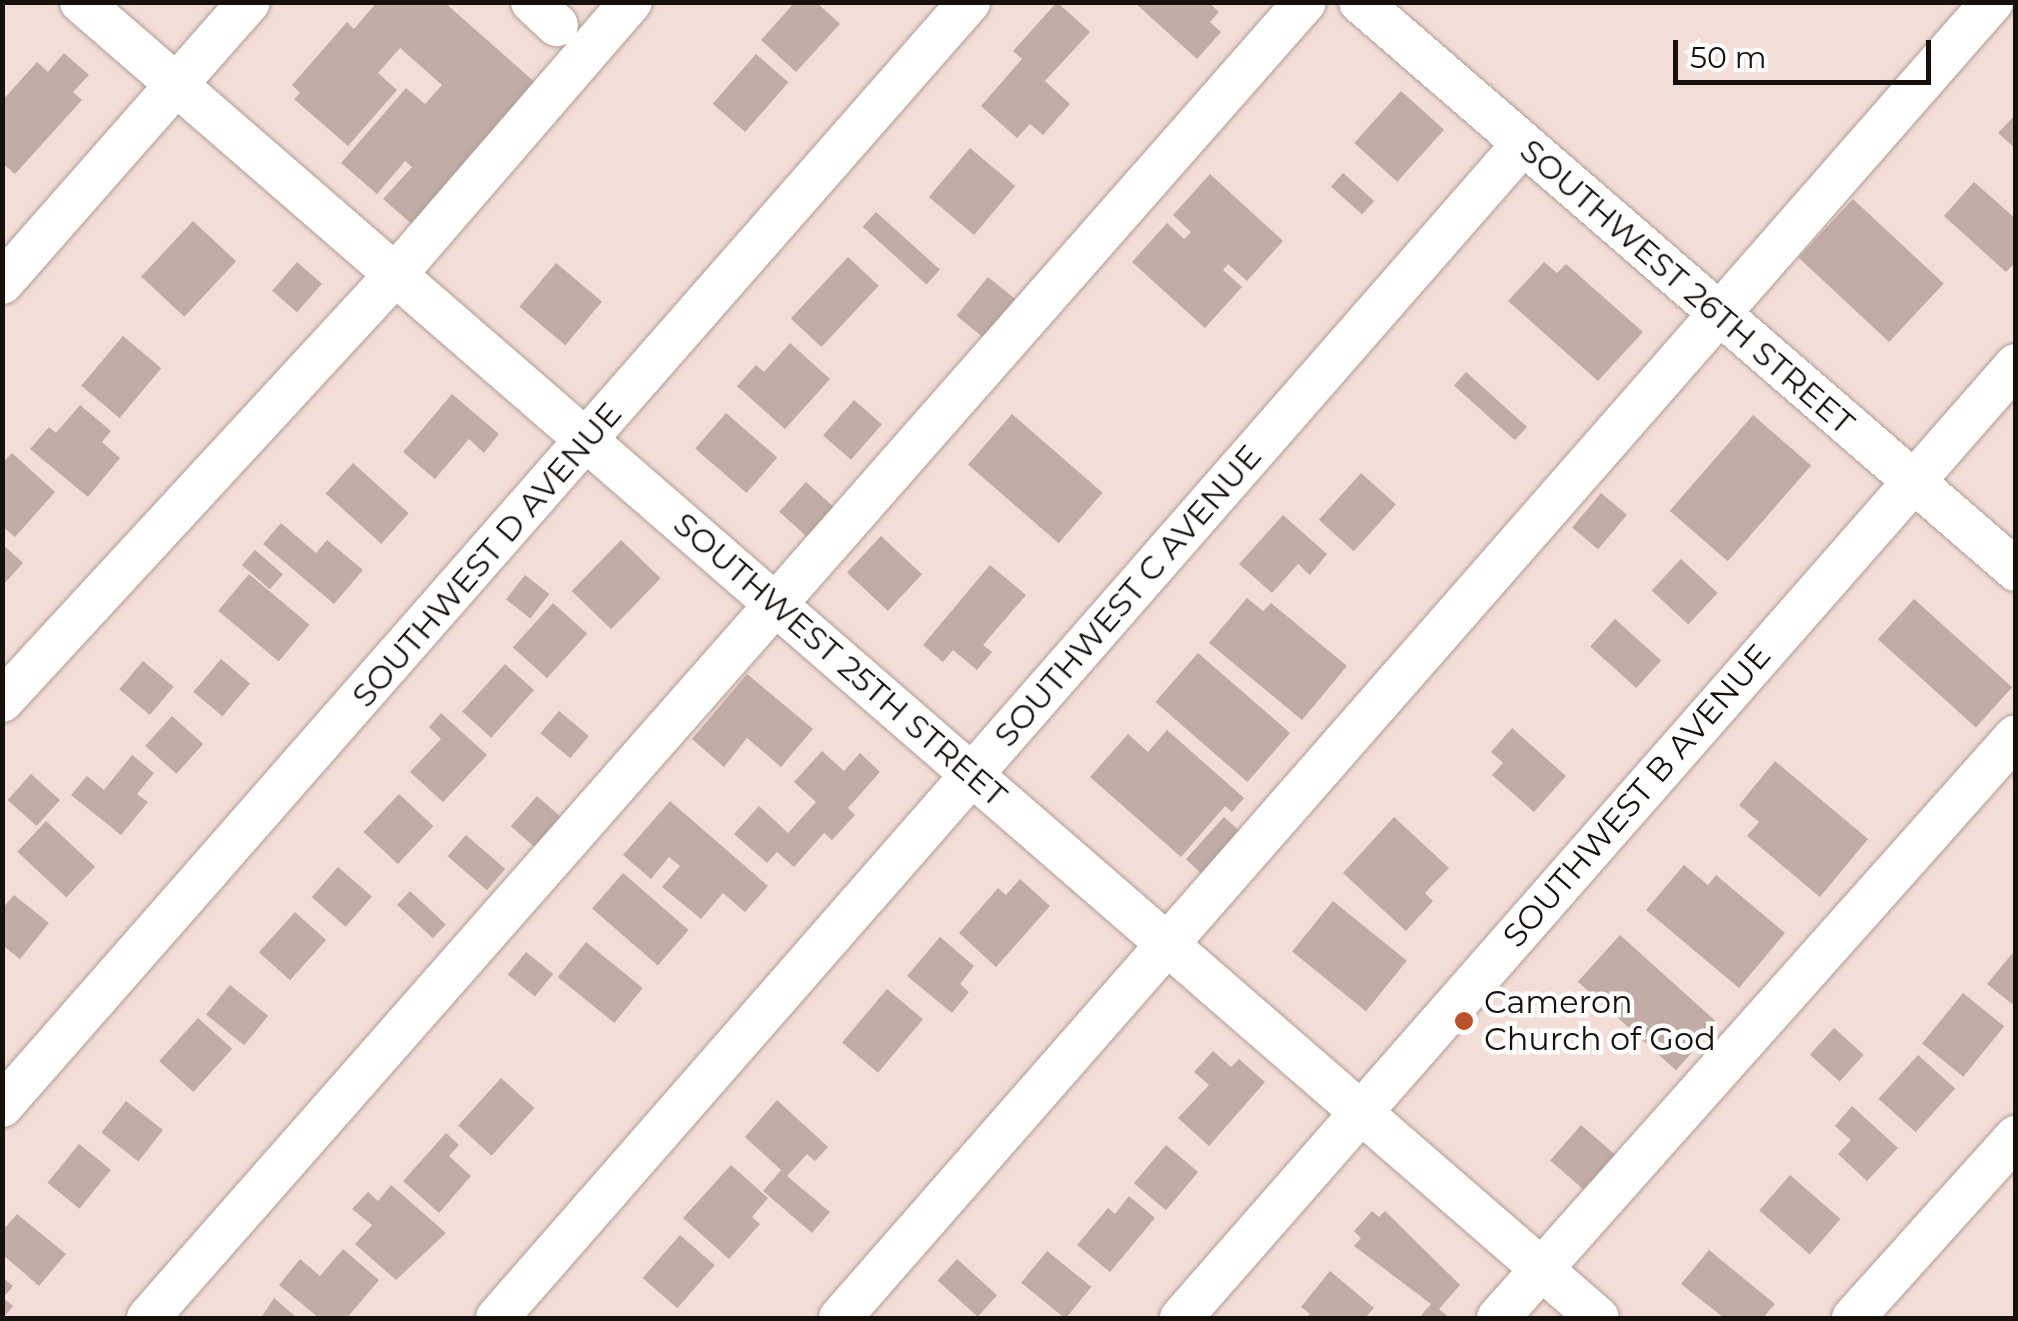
<!DOCTYPE html>
<style>
body{margin:0}
#map{position:relative;width:2018px;height:1321px;overflow:hidden;background:#f3ded7;font-family:Montserrat,sans-serif}
div>[style]{position:absolute}
.building>*{inset:0;background:#c1ada6;transform-origin:0 0}
.roads{filter:drop-shadow(0 0 2px #b09d96) drop-shadow(0 0 2px #b09d96)}
.minor>*{height:42px;margin:-21px;padding:0 21px;transform-origin:21px;border-radius:21px;background:#fff}
.dots>*{width:28px;height:28px;translate:-50% -50%;box-sizing:border-box;border:5px solid #fff;border-radius:50%}
span{translate:-50% -50%;white-space:nowrap;text-align:center;line-height:1.15;-webkit-text-stroke:9px #fff;paint-order:stroke}
.street-label{font-size:32px;color:#17110e}
.poi-label{font-size:32px;color:#17110e}
.left{translate:0 -50%;text-align:left}
.frame{position:absolute;inset:0;border:5px solid #17110e;pointer-events:none}
.scale{position:absolute;left:1673px;top:40px;width:258px;height:45px;box-sizing:border-box;border:5px solid #17110e;border-top:0;padding-left:12px;font-size:30px;line-height:35px;white-space:nowrap;color:#17110e;-webkit-text-stroke:8px #fff;paint-order:stroke}
</style>
<div id="map">
<div class="building">
<i style="clip-path:polygon(377px 2px,444px 2px,539px 86px,420px 231px,383px 199px,412px 167px,405px 161px,377px 194px,341px 163px,406px 88px,425px 104px,442px 85px,400px 48px,378px 73px,397px 90px,348px 146px,294px 99px,300px 93px,292px 85px,347px 22px,354px 29px)"></i>
<i style="clip-path:polygon(795px 2px,816px 2px,840px 24px,796px 72px,761px 40px)"></i>
<i style="clip-path:polygon(1057px 2px,1090px 32px,1045px 81px,1070px 104px,1043px 135px,1030px 124px,1017px 138px,981px 106px,1022px 59px,1013px 51px)"></i>
<i style="clip-path:polygon(1134px 2px,1208px 2px,1219px 12px,1210px 22px,1221px 32px,1197px 59px)"></i>
<i style="clip-path:polygon(64px 53px,89px 75px,73px 92px,82px 100px,15px 174px,2px 163px,2px 101px,37px 62px,48px 72px)"></i>
<i style="left:756px;top:54px;width:43px;height:66px;rotate:41deg"></i>
<i style="left:1401px;top:91px;width:58px;height:70px;rotate:42deg"></i>
<i style="clip-path:polygon(2016px 114px,2016px 149px,1998px 133px)"></i>
<i style="left:970px;top:148px;width:59px;height:64px;rotate:40deg"></i>
<i style="left:1343px;top:173px;width:42px;height:18px;rotate:42deg"></i>
<i style="clip-path:polygon(1210px 174px,1283px 241px,1247px 281px,1228px 264px,1223px 270px,1242px 287px,1205px 328px,1132px 262px,1167px 223px,1184px 239px,1191px 232px,1173px 215px)"></i>
<i style="clip-path:polygon(1974px 182px,2016px 219px,2016px 262px,2006px 272px,1944px 216px)"></i>
<i style="left:1853px;top:199px;width:124px;height:80px;rotate:43deg"></i>
<i style="left:876px;top:212px;width:86px;height:20px;rotate:42deg"></i>
<i style="left:193px;top:221px;width:59px;height:76px;rotate:43deg"></i>
<i style="left:848px;top:257px;width:42px;height:84px;rotate:43deg"></i>
<i style="left:297px;top:262px;width:33px;height:38px;rotate:41deg"></i>
<i style="clip-path:polygon(1544px 262px,1557px 273px,1566px 264px,1643px 332px,1598px 381px,1508px 301px)"></i>
<i style="left:556px;top:263px;width:60px;height:57px;rotate:40deg"></i>
<i style="left:988px;top:277px;width:41px;height:50px;rotate:39deg"></i>
<i style="left:123px;top:336px;width:50px;height:65px;rotate:40deg"></i>
<i style="clip-path:polygon(790px 343px,830px 379px,785px 429px,737px 386px,756px 365px,764px 372px)"></i>
<i style="left:1466px;top:372px;width:82px;height:18px;rotate:42deg"></i>
<i style="clip-path:polygon(452px 394px,499px 434px,484px 453px,469px 439px,435px 479px,403px 452px)"></i>
<i style="left:854px;top:400px;width:37px;height:47px;rotate:41deg"></i>
<i style="clip-path:polygon(80px 405px,111px 431px,102px 442px,120px 458px,88px 497px,30px 449px,49px 427px,56px 433px)"></i>
<i style="left:726px;top:413px;width:68px;height:47px;rotate:41deg"></i>
<i style="left:1012px;top:414px;width:120px;height:67px;rotate:41deg"></i>
<i style="left:1753px;top:415px;width:77px;height:127px;rotate:41deg"></i>
<i style="clip-path:polygon(12px 453px,55px 492px,15px 537px,2px 526px,2px 464px)"></i>
<i style="left:353px;top:463px;width:75px;height:41px;rotate:42deg"></i>
<i style="left:1361px;top:473px;width:47px;height:63px;rotate:42deg"></i>
<i style="left:806px;top:482px;width:46px;height:40px;rotate:42deg"></i>
<i style="left:1601px;top:493px;width:34px;height:45px;rotate:40deg"></i>
<i style="clip-path:polygon(1283px 515px,1327px 554px,1310px 575px,1298px 564px,1272px 593px,1239px 564px)"></i>
<i style="clip-path:polygon(281px 523px,316px 553px,327px 540px,363px 570px,334px 604px,263px 544px)"></i>
<i style="left:881px;top:536px;width:56px;height:50px;rotate:43deg"></i>
<i style="left:621px;top:540px;width:55px;height:71px;rotate:44deg"></i>
<i style="clip-path:polygon(2px 544px,23px 563px,2px 586px)"></i>
<i style="left:255px;top:550px;width:37px;height:20px;rotate:41deg"></i>
<i style="left:1681px;top:559px;width:50px;height:43px;rotate:43deg"></i>
<i style="clip-path:polygon(990px 565px,1026px 595px,983px 645px,992px 652px,977px 670px,953px 650px,943px 662px,923px 645px)"></i>
<i style="left:249px;top:574px;width:79px;height:48px;rotate:40deg"></i>
<i style="left:525px;top:575px;width:31px;height:31px;rotate:38deg"></i>
<i style="clip-path:polygon(1247px 598px,1263px 611px,1271px 603px,1347px 666px,1302px 720px,1209px 643px)"></i>
<i style="left:1914px;top:599px;width:132px;height:54px;rotate:42deg"></i>
<i style="left:553px;top:603px;width:46px;height:60px;rotate:42deg"></i>
<i style="left:1615px;top:619px;width:62px;height:37px;rotate:42deg"></i>
<i style="left:1198px;top:653px;width:122px;height:65px;rotate:41deg"></i>
<i style="left:221px;top:659px;width:38px;height:43px;rotate:40deg"></i>
<i style="left:143px;top:661px;width:40px;height:37px;rotate:40deg"></i>
<i style="left:505px;top:664px;width:39px;height:64px;rotate:42deg"></i>
<i style="clip-path:polygon(747px 674px,813px 729px,781px 767px,747px 738px,724px 767px,692px 739px)"></i>
<i style="left:559px;top:711px;width:39px;height:29px;rotate:40deg"></i>
<i style="clip-path:polygon(441px 713px,487px 755px,443px 802px,410px 772px,441px 739px,429px 727px)"></i>
<i style="left:172px;top:716px;width:42px;height:40px;rotate:42deg"></i>
<i style="clip-path:polygon(1512px 728px,1566px 776px,1534px 812px,1492px 775px,1503px 763px,1491px 752px)"></i>
<i style="clip-path:polygon(1167px 730px,1244px 798px,1232px 812px,1225px 806px,1181px 857px,1090px 777px,1128px 734px,1148px 752px)"></i>
<i style="clip-path:polygon(822px 751px,844px 771px,860px 753px,880px 772px,848px 808px,855px 815px,832px 840px,824px 833px,794px 867px,777px 852px,767px 863px,734px 834px,759px 806px,788px 833px,816px 802px,794px 782px)"></i>
<i style="clip-path:polygon(132px 755px,154px 773px,137px 794px,148px 802px,121px 835px,71px 795px,87px 776px,104px 790px)"></i>
<i style="clip-path:polygon(1775px 761px,1868px 839px,1820px 897px,1747px 836px,1759px 822px,1739px 805px)"></i>
<i style="left:31px;top:774px;width:39px;height:35px;rotate:42deg"></i>
<i style="left:399px;top:794px;width:47px;height:52px;rotate:43deg"></i>
<i style="left:537px;top:796px;width:35px;height:40px;rotate:41deg"></i>
<i style="clip-path:polygon(670px 801px,768px 886px,745px 912px,723px 893px,701px 919px,662px 887px,680px 866px,669px 857px,651px 879px,623px 855px)"></i>
<i style="left:1224px;top:817px;width:27px;height:57px;rotate:42deg"></i>
<i style="clip-path:polygon(1394px 817px,1449px 868px,1425px 893px,1433px 901px,1406px 931px,1343px 873px)"></i>
<i style="left:46px;top:821px;width:67px;height:42px;rotate:43deg"></i>
<i style="left:466px;top:835px;width:52px;height:28px;rotate:41deg"></i>
<i style="clip-path:polygon(1684px 865px,1708px 885px,1716px 875px,1785px 933px,1739px 988px,1646px 910px)"></i>
<i style="left:338px;top:867px;width:45px;height:40px;rotate:41deg"></i>
<i style="left:623px;top:873px;width:87px;height:47px;rotate:41deg"></i>
<i style="clip-path:polygon(1020px 879px,1050px 906px,996px 967px,959px 933px,998px 888px,1006px 895px)"></i>
<i style="left:410px;top:891px;width:49px;height:19px;rotate:43deg"></i>
<i style="clip-path:polygon(14px 895px,49px 923px,20px 959px,2px 945px,2px 909px)"></i>
<i style="left:1333px;top:901px;width:95px;height:65px;rotate:39deg"></i>
<i style="left:295px;top:912px;width:42px;height:54px;rotate:42deg"></i>
<i style="left:1620px;top:935px;width:132px;height:63px;rotate:42deg"></i>
<i style="clip-path:polygon(940px 937px,974px 966px,960px 984px,969px 992px,952px 1013px,907px 976px)"></i>
<i style="left:586px;top:942px;width:73px;height:45px;rotate:39deg"></i>
<i style="clip-path:polygon(2016px 949px,2016px 1007px,1987px 984px)"></i>
<i style="left:526px;top:952px;width:35px;height:29px;rotate:39deg"></i>
<i style="left:230px;top:985px;width:49px;height:38px;rotate:39deg"></i>
<i style="left:887px;top:989px;width:47px;height:70px;rotate:40deg"></i>
<i style="left:1963px;top:993px;width:53px;height:65px;rotate:39deg"></i>
<i style="left:198px;top:1018px;width:46px;height:58px;rotate:42deg"></i>
<i style="left:1834px;top:1028px;width:40px;height:36px;rotate:42deg"></i>
<i style="clip-path:polygon(1213px 1051px,1231px 1067px,1239px 1059px,1265px 1082px,1209px 1146px,1178px 1118px,1209px 1085px,1194px 1072px)"></i>
<i style="left:1918px;top:1055px;width:50px;height:59px;rotate:42deg"></i>
<i style="left:501px;top:1078px;width:45px;height:64px;rotate:42deg"></i>
<i style="clip-path:polygon(777px 1100px,828px 1147px,815px 1161px,807px 1154px,787px 1176px,830px 1212px,812px 1233px,763px 1191px,781px 1170px,745px 1137px)"></i>
<i style="left:126px;top:1101px;width:47px;height:40px;rotate:38deg"></i>
<i style="clip-path:polygon(1852px 1106px,1898px 1148px,1867px 1181px,1838px 1154px,1851px 1140px,1835px 1126px)"></i>
<i style="left:1581px;top:1125px;width:63px;height:47px;rotate:41deg"></i>
<i style="clip-path:polygon(446px 1133px,459px 1145px,449px 1156px,471px 1176px,439px 1213px,403px 1181px)"></i>
<i style="left:79px;top:1144px;width:41px;height:50px;rotate:39deg"></i>
<i style="left:1166px;top:1145px;width:42px;height:50px;rotate:40deg"></i>
<i style="clip-path:polygon(731px 1165px,768px 1198px,752px 1217px,760px 1224px,729px 1259px,683px 1218px)"></i>
<i style="left:1790px;top:1175px;width:67px;height:47px;rotate:41deg"></i>
<i style="clip-path:polygon(391px 1185px,446px 1233px,396px 1280px,355px 1244px,372px 1225px,352px 1209px,368px 1192px,378px 1201px)"></i>
<i style="clip-path:polygon(1129px 1196px,1155px 1218px,1110px 1272px,1077px 1245px,1108px 1208px,1115px 1214px)"></i>
<i style="clip-path:polygon(1372px 1211px,1379px 1217px,1385px 1211px,1460px 1285px,1439px 1309px,1450px 1318px,1419px 1318px,1431px 1304px,1354px 1246px,1361px 1238px,1354px 1231px)"></i>
<i style="clip-path:polygon(17px 1214px,66px 1254px,39px 1286px,2px 1254px,2px 1231px)"></i>
<i style="left:680px;top:1235px;width:46px;height:57px;rotate:41deg"></i>
<i style="clip-path:polygon(343px 1249px,379px 1280px,347px 1318px,319px 1318px,279px 1285px,300px 1259px,320px 1276px)"></i>
<i style="clip-path:polygon(1709px 1250px,1775px 1304px,1763px 1318px,1724px 1318px,1681px 1284px)"></i>
<i style="left:1047px;top:1251px;width:57px;height:41px;rotate:39deg"></i>
<i style="left:957px;top:1259px;width:54px;height:29px;rotate:42deg"></i>
<i style="clip-path:polygon(1330px 1271px,1374px 1308px,1365px 1318px,1306px 1318px,1310px 1314px,1301px 1307px)"></i>
<i style="clip-path:polygon(2px 1277px,13px 1286px,3px 1298px,13px 1306px,3px 1318px)"></i>
<i style="clip-path:polygon(274px 1298px,297px 1318px,261px 1318px)"></i>
</div>
<div class="roads">
<div class="minor">
<i style="left:81px;top:2px;width:2008px;rotate:40.94deg"></i>
<i style="left:532px;top:2px;width:34px;rotate:43deg"></i>
<i style="left:1360px;top:2px;width:868px;rotate:40.89deg"></i>
<i style="left:2px;top:283px;width:374px;rotate:-48.7deg"></i>
<i style="left:2px;top:701px;width:580px;rotate:-47.31deg"></i>
<i style="left:395px;top:275px;width:361px;rotate:-49.2deg"></i>
<i style="left:2px;top:1106px;width:1468px;rotate:-48.78deg"></i>
<i style="left:148px;top:1318px;width:1752px;rotate:-48.68deg"></i>
<i style="left:497px;top:1318px;width:1559px;rotate:-48.85deg"></i>
<i style="left:840px;top:1318px;width:1749px;rotate:-48.8deg"></i>
<i style="left:1181px;top:1318px;width:1267px;rotate:-48.78deg"></i>
<i style="left:1498px;top:1318px;width:779px;rotate:-48.33deg"></i>
<i style="left:1853px;top:1318px;width:244px;rotate:-48deg"></i>
</div>
</div>
<div class="dots">
<i style="left:1464px;top:1021px;background:#b9522a"></i>
</div>
<div class="street-label">
<span style="left:1687px;top:287px;rotate:41deg">SOUTHWEST 26TH STREET</span>
<span style="left:487px;top:555px;rotate:-49deg">SOUTHWEST D AVENUE</span>
<span style="left:1128px;top:596px;rotate:-49deg">SOUTHWEST C AVENUE</span>
<span style="left:840px;top:660px;rotate:41deg">SOUTHWEST 25TH STREET</span>
<span style="left:1637px;top:796px;rotate:-49deg">SOUTHWEST B AVENUE</span>
</div>
<div class="poi-label">
<span class="left" style="left:1484px;top:1021px">Cameron<br>Church of God</span>
</div>
<div class="frame"></div>
<div class="scale">50 m</div>
</div>
